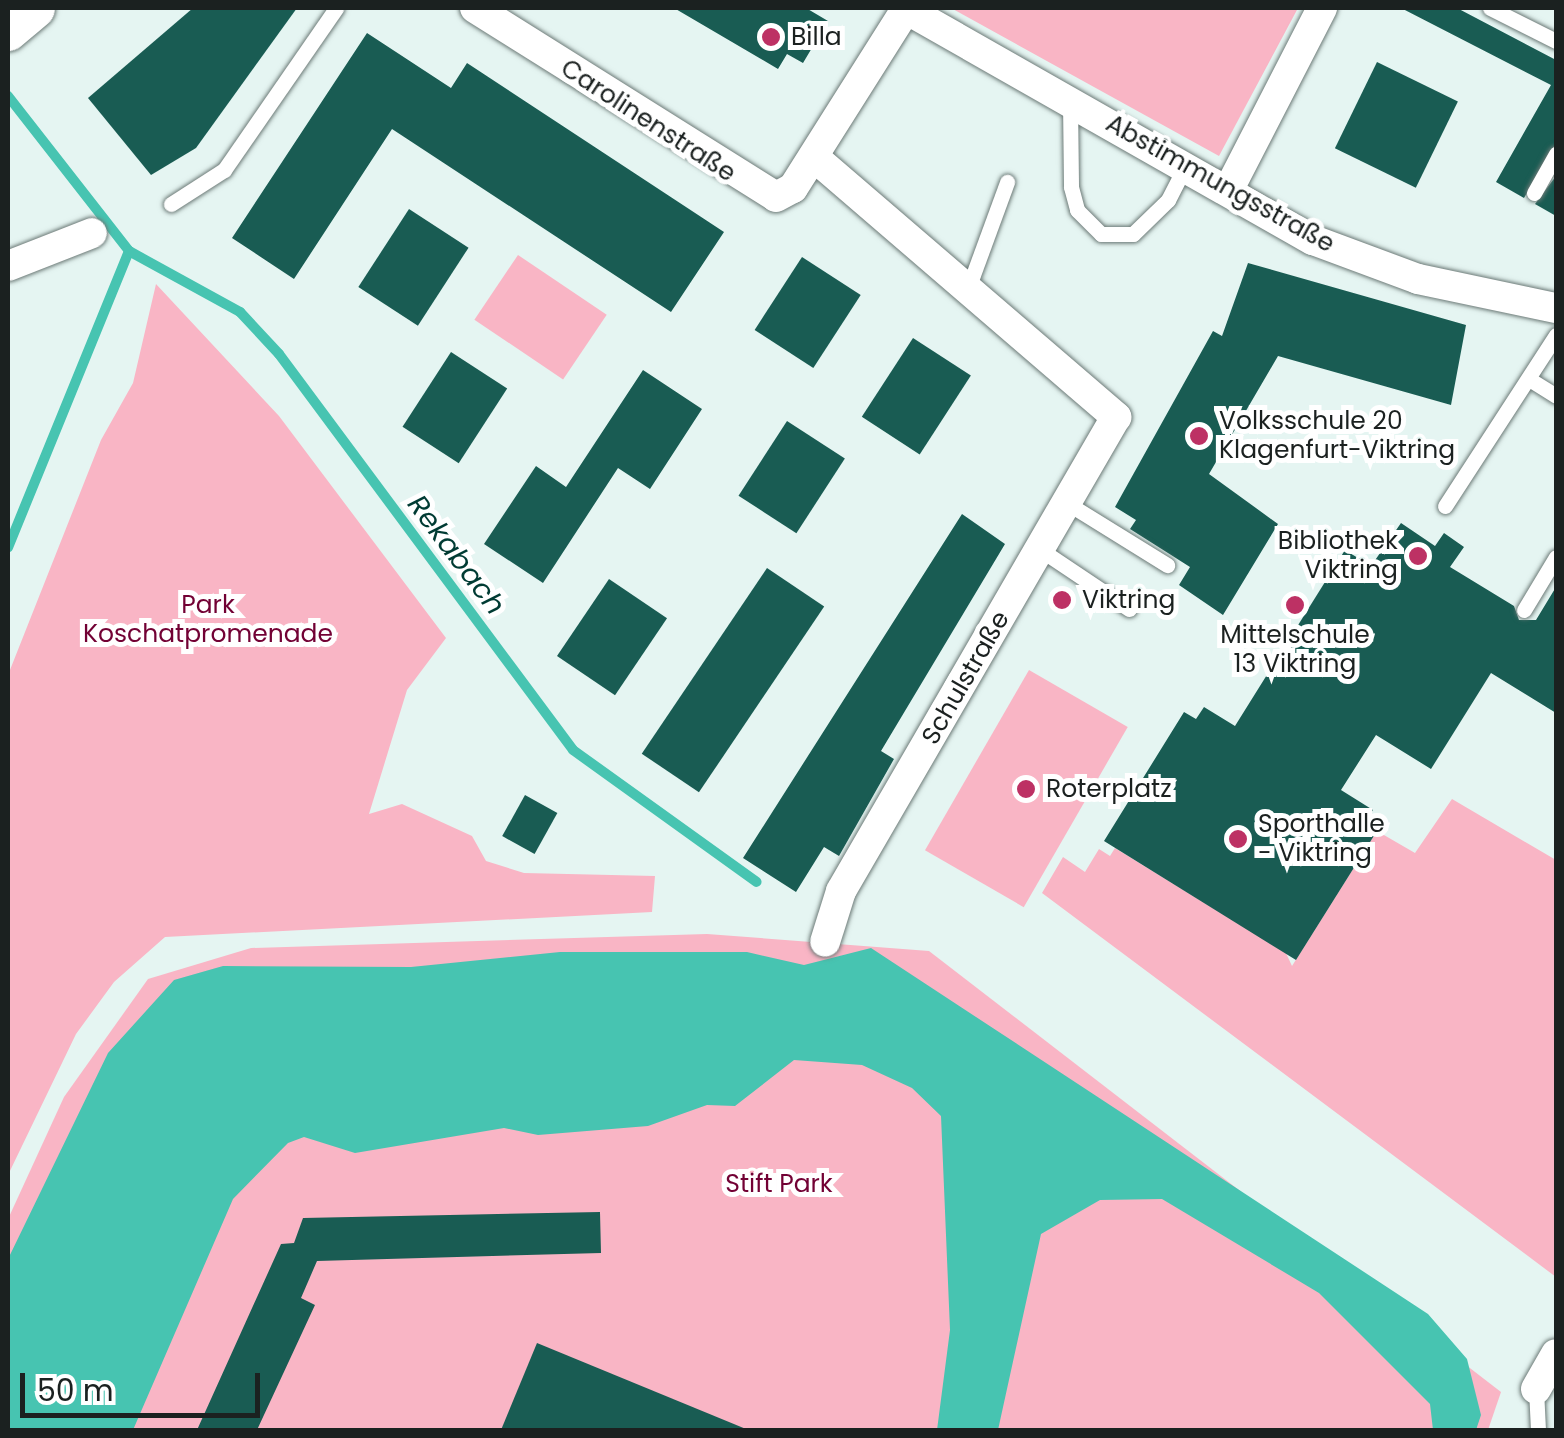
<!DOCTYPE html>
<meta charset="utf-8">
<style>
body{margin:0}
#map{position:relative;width:1564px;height:1438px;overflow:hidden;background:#e5f5f2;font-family:Poppins,sans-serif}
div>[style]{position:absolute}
.green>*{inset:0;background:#f9b5c5;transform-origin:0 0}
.water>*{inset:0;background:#47c4b1}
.stream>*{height:10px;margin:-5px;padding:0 5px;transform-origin:5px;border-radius:5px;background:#47c4b1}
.building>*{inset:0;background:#195c53;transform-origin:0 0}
.roads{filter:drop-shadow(0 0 2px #6c7a77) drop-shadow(0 0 2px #6c7a77)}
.lane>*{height:15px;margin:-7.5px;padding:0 7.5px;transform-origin:7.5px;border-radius:7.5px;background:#fff}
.street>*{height:30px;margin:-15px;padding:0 15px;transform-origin:15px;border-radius:15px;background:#fff}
.secondary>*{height:40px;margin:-20px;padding:0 20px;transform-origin:20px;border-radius:20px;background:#fff}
.dots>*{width:28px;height:28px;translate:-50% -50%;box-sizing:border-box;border:5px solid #fff;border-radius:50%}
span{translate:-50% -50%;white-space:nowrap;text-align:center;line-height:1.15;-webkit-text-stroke:10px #fff;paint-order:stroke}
.poi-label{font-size:25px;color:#1b2120}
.left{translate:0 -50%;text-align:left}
.right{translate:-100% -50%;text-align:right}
.street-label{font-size:25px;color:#1b2120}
.park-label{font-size:25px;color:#720134}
.water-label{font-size:28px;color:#003b33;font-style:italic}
.frame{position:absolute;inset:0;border:10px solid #1b2120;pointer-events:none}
.scale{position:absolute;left:20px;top:1373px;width:240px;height:45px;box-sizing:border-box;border:5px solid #1b2120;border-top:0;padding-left:12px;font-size:30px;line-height:35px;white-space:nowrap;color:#1b2120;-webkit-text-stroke:8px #fff;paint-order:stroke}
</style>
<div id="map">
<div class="green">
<i style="clip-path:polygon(951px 8px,1298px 8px,1219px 156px)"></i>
<i style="left:518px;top:255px;width:107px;height:78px;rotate:34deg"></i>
<i style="clip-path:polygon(156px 284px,279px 416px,446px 638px,407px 690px,369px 814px,402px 804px,472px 836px,486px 861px,524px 873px,655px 876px,652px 912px,165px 937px,114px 982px,76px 1034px,8px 1175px,8px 675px,101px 440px,133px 383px)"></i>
<i style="left:1029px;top:670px;width:114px;height:208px;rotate:30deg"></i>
<i style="clip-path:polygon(1452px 799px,1556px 860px,1556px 1277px,1042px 893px,1063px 857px,1085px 872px,1099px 849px,1110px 856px,1115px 848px,1286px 953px,1292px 966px,1377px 831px,1415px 853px)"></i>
<i style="clip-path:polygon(707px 934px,929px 951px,1501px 1392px,1488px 1430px,8px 1430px,8px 1219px,64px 1097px,148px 979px,251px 948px)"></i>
</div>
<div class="water">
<i style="clip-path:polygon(871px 948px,1428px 1314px,1467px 1359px,1481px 1415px,1476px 1430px,1433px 1430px,1430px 1404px,1319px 1293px,1162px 1199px,1100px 1200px,1041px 1234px,998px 1430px,937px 1430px,950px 1330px,941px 1116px,912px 1088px,862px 1065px,794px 1060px,735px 1106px,707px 1105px,648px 1126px,538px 1135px,504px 1128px,355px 1153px,304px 1137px,288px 1143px,233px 1199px,133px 1430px,8px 1430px,8px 1259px,108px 1053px,174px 980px,223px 966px,411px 967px,560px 952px,747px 952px,804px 965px)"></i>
</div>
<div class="stream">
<i style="left:8px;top:96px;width:197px;rotate:52deg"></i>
<i style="left:129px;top:251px;width:320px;rotate:112.2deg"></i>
<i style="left:129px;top:251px;width:127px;rotate:28.8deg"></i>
<i style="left:240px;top:312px;width:57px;rotate:47.1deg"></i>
<i style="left:279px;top:354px;width:493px;rotate:53.4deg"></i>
<i style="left:573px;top:750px;width:226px;rotate:35.7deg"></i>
</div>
<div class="building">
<i style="clip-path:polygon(193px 8px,297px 8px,196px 148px,151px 175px,88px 98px)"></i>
<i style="clip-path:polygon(674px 8px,806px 8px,828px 21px,803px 63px,787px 54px,778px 69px)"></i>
<i style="clip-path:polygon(1401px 8px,1457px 8px,1556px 60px,1556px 143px,1524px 198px,1496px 182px,1551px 85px)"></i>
<i style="clip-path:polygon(367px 33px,451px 88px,467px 63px,724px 232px,671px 312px,392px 129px,294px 279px,232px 238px)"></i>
<i style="left:1377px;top:62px;width:90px;height:96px;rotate:26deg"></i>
<i style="clip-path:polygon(1556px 176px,1556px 216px,1535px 204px)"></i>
<i style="left:409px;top:209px;width:71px;height:93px;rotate:33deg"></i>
<i style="left:802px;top:257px;width:70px;height:87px;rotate:33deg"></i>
<i style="clip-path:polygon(1248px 263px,1466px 325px,1451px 405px,1278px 356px,1209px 474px,1278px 524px,1223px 615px,1179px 585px,1190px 567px,1130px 529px,1136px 520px,1115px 507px,1213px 331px,1222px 336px)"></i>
<i style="left:913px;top:338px;width:69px;height:94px;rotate:33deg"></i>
<i style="left:451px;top:352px;width:67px;height:89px;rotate:33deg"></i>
<i style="clip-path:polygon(643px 370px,702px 409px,650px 489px,618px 468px,543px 583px,484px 544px,536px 466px,566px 487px)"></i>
<i style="left:787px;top:421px;width:69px;height:89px;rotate:33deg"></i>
<i style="clip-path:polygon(962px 514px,1005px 544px,881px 751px,894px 759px,839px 856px,824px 847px,796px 892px,743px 858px)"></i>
<i style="clip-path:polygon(1401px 523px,1435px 546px,1444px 533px,1464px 547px,1450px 567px,1514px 606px,1519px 620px,1536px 620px,1556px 587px,1556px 713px,1491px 673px,1431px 769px,1376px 735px,1341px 790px,1373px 810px,1364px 823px,1377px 831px,1296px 960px,1104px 841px,1184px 712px,1196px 719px,1204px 707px,1235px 726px,1345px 550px,1371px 566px)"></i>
<i style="left:767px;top:568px;width:69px;height:224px;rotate:34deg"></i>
<i style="left:609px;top:579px;width:70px;height:93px;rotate:34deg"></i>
<i style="left:525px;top:795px;width:37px;height:47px;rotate:29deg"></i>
<i style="clip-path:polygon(600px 1212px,601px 1253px,317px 1261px,301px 1298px,315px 1305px,257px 1430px,197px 1430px,281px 1244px,294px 1243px,303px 1218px)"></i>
<i style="clip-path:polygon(537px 1343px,746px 1429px,746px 1430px,501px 1430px)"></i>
</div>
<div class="roads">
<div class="lane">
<i style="left:1490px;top:8px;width:74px;rotate:26.6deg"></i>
<i style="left:1070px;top:102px;width:85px;rotate:89.3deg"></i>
<i style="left:1071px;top:187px;width:24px;rotate:75deg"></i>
<i style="left:1077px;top:210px;width:34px;rotate:45deg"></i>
<i style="left:1101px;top:234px;width:32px"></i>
<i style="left:1133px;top:234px;width:49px;rotate:-44.2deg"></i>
<i style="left:1168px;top:200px;width:37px;rotate:-63deg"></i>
<i style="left:1534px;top:193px;width:45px;rotate:-60.6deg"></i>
<i style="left:171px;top:204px;width:63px;rotate:-32.7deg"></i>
<i style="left:224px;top:170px;width:197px;rotate:-55.3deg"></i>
<i style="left:969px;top:286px;width:111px;rotate:-69.9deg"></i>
<i style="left:1529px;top:379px;width:32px;rotate:32deg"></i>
<i style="left:1067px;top:503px;width:118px;rotate:31.8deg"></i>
<i style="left:1445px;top:506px;width:204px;rotate:-57deg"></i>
<i style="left:1041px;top:550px;width:106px;rotate:33.8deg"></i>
<i style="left:1524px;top:610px;width:62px;rotate:-58.9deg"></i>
<i style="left:1536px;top:1389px;width:41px;rotate:87.2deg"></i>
</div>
<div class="street">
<i style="left:475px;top:8px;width:355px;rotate:32.1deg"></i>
<i style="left:776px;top:197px;width:19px;rotate:-28deg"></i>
<i style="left:793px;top:188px;width:212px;rotate:-57.7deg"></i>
<i style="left:904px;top:8px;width:470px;rotate:29.6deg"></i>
<i style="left:1313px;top:240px;width:112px;rotate:20.4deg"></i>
<i style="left:1418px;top:279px;width:141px;rotate:11.9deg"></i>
<i style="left:814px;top:157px;width:399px;rotate:40.7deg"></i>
<i style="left:1116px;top:417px;width:548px;rotate:120.12deg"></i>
<i style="left:841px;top:891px;width:53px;rotate:107.4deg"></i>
<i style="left:1228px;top:191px;width:206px;rotate:-62.8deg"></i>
<i style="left:8px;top:266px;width:90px;rotate:-21.4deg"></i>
<i style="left:1536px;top:1389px;width:40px;rotate:-60.3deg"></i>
</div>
<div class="secondary">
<i style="left:8px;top:31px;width:35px;rotate:-40deg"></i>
</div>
</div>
<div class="dots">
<i style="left:771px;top:37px;background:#bd3164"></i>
<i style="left:1199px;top:436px;background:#bd3164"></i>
<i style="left:1418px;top:556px;background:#bd3164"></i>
<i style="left:1062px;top:600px;background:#bd3164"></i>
<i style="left:1295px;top:605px;background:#bd3164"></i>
<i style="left:1026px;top:789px;background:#bd3164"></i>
<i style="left:1238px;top:839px;background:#bd3164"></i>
</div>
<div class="poi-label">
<span class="left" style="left:791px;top:37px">Billa</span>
<span class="left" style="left:1219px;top:436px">Volksschule 20<br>Klagenfurt-Viktring</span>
<span class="right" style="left:1398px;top:556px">Bibliothek<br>Viktring</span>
<span class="left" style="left:1082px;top:600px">Viktring</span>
<span style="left:1295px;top:650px">Mittelschule<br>13 Viktring</span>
<span class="left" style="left:1046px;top:789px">Roterplatz</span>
<span class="left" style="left:1258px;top:839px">Sporthalle<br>- Viktring</span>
</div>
<div class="street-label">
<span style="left:648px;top:121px;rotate:33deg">Carolinenstraße</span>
<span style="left:1220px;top:184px;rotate:29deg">Abstimmungsstraße</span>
<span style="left:966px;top:678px;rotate:-60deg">Schulstraße</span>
</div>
<div class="park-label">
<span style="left:208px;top:620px">Park<br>Koschatpromenade</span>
<span style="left:779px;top:1184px">Stift Park</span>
</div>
<div class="water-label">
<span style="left:456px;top:555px;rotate:53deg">Rekabach</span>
</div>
<div class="frame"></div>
<div class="scale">50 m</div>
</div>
